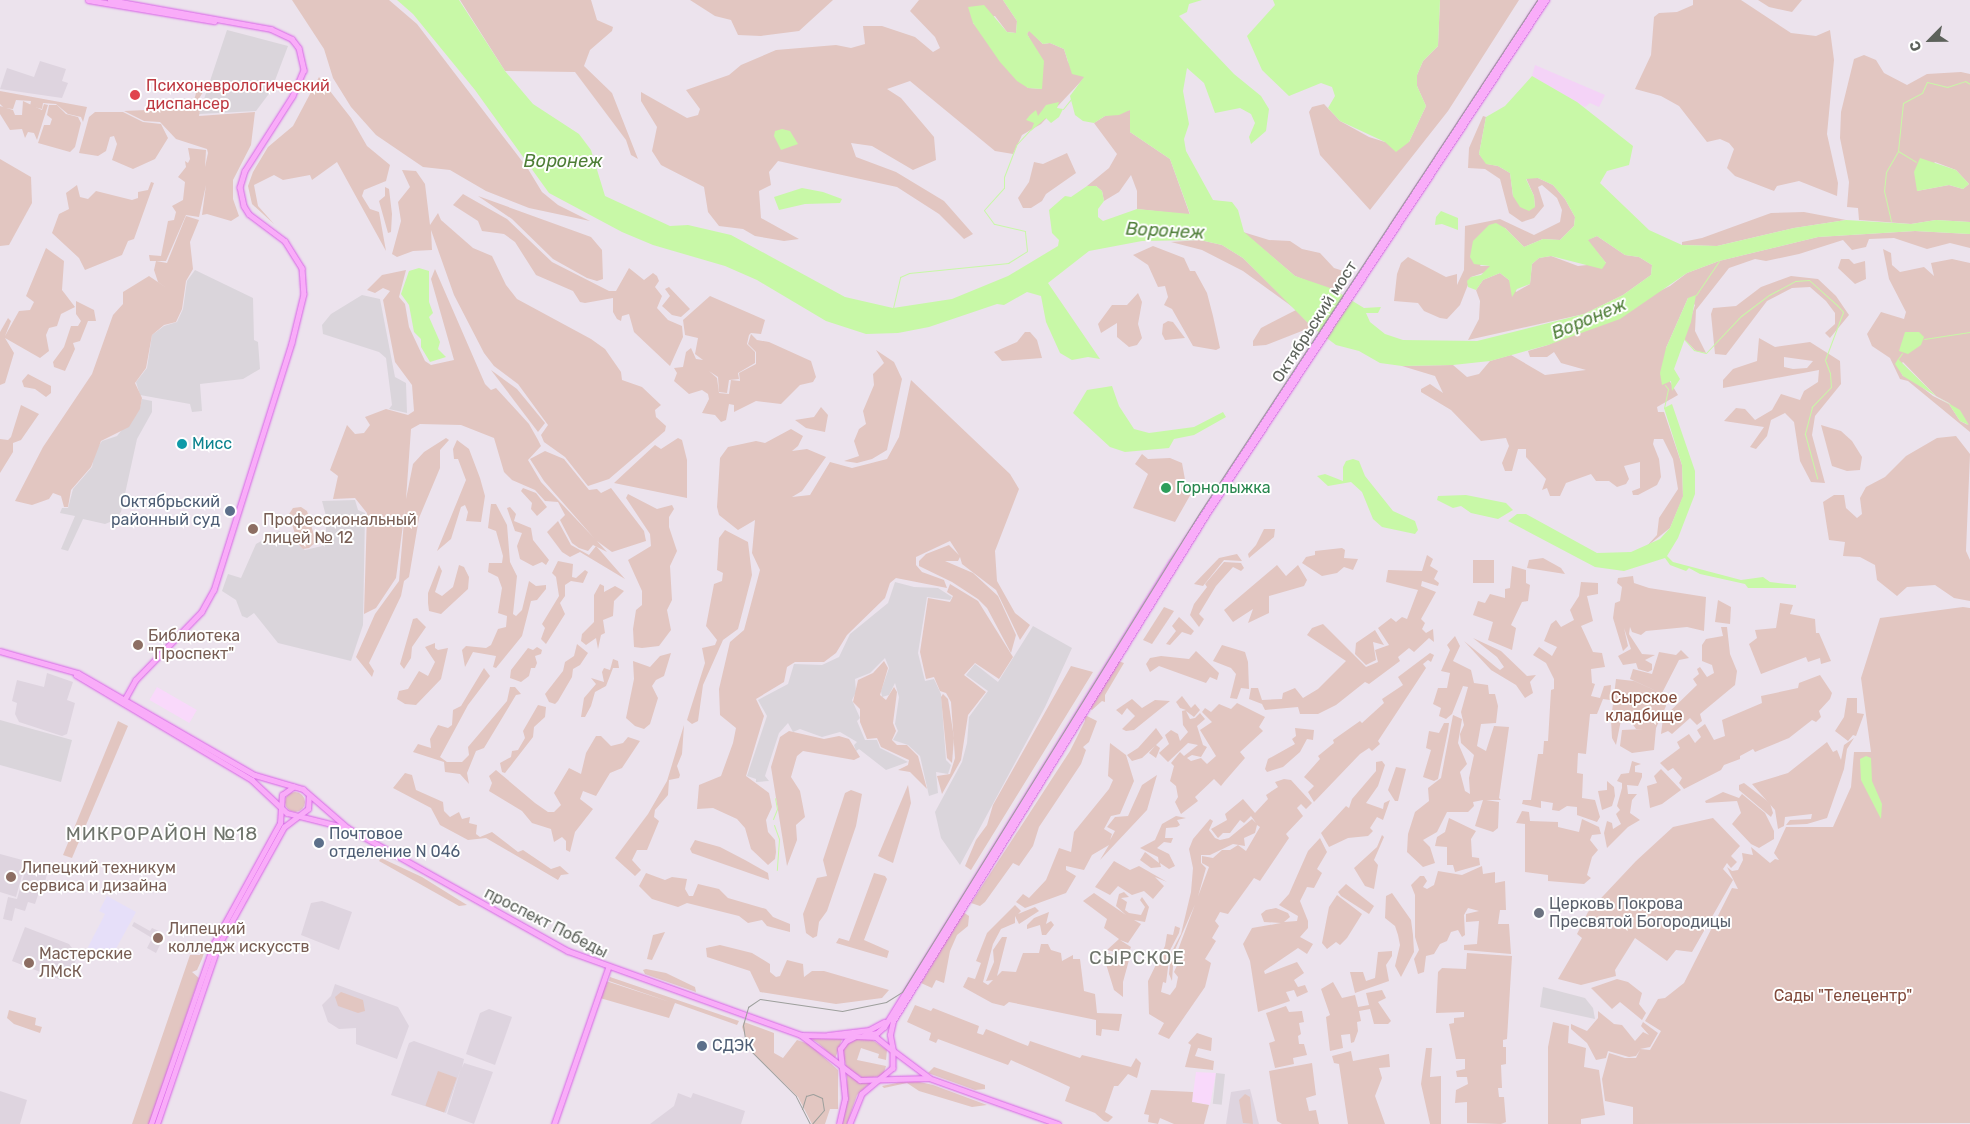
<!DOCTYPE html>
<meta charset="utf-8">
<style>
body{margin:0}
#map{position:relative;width:1970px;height:1124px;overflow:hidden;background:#ece3ed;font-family:Rubik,sans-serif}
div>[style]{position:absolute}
.commercial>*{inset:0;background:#f9d9fb;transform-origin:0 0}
.industrial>*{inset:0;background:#dad5db;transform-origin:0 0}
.education>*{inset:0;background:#ded4df}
.medical>*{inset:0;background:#e6dff9}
.green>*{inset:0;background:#e2c6c1;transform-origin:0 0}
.round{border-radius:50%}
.sand>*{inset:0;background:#f4d3f7}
.water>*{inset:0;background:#c8f8a7}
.stream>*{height:1px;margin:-0.5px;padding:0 0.5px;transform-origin:0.5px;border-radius:0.5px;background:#c8f8a7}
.roads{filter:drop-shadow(0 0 1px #d762e6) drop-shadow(0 0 1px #d762e6)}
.major>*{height:4.5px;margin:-2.25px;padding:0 2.25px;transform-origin:2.25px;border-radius:2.25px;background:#f9acf9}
.tram>*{height:1px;margin:-0.5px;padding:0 0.5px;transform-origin:0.5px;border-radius:0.5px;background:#9d9f9c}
.dots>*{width:14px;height:14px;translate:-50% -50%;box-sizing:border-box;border:2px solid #fff;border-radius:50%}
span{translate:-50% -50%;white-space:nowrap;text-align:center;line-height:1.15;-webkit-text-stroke:4px #fff;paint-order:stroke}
.health-label{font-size:16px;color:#be3a42}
.left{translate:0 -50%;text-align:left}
.street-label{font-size:16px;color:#5d625b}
.culture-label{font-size:16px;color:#0d838f}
.leisure-label{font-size:16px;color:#27864d}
.service-label{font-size:16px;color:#4e5e75}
.right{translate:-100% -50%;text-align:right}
.education-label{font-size:16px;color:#785e54}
.park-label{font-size:16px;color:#814a3b}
.worship-label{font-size:16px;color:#5b616d}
.water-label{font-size:18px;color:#4e7e37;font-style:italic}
.quarter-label{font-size:19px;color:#6f746c;letter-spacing:1px}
.north{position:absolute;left:1905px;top:15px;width:50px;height:50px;-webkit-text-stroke:4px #fff;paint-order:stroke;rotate:247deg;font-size:14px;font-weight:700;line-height:20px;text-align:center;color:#5d625b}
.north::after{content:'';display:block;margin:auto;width:18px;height:22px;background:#5d625b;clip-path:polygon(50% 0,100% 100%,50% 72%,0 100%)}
</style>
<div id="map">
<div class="commercial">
<i style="left:157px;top:687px;width:46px;height:15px;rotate:30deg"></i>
<i style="clip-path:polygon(1196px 1072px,1216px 1073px,1210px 1105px,1192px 1102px)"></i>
</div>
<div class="industrial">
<i style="clip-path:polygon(227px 30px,288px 46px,271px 91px,256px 111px,199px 114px)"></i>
<i style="clip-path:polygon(195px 270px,253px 298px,254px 340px,258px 342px,260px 369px,243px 379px,200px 384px,202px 411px,192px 412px,190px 404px,140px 395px,136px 382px,147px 368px,152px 335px,164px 326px,177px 322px,183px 309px,187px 281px)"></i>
<i style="clip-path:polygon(362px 295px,380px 299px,395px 377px,406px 383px,407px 413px,389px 409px,392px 405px,386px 358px,379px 352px,323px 334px,322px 325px,331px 314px)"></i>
<i style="clip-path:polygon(142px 399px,152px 401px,152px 412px,137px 439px,121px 512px,115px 520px,105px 524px,83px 519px,68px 551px,61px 549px,75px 516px,60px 513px,62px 508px,68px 508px,73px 489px,92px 467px,95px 451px,102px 441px,117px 436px,140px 407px)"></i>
<i style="clip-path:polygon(355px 500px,358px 510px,365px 513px,363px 625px,351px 661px,278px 643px,254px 613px,247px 618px,242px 616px,236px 600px,222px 591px,228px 574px,241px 578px,256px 544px,279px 531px,305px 550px,322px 546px,326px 543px,326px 516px,322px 501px)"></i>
<i style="clip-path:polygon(895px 582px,914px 587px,938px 588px,952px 597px,950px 600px,927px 597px,918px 653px,925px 681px,934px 679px,941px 694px,946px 760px,951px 765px,948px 774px,936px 772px,938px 793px,929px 796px,920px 756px,908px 745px,893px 740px,898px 731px,895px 724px,899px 697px,895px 683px,889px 695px,882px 697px,881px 691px,889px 668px,885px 658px,870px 673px,855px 679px,856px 692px,852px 700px,860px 718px,857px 721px,865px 740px,877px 740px,880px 748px,908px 762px,886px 770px,859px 749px,856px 751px,854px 745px,857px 742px,840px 732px,822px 737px,800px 729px,793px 732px,788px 723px,779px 733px,765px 776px,769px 781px,756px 782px,756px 779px,747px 776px,767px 716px,758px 700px,788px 684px,794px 664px,822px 665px,839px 657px,850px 634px,888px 603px)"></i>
<i style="clip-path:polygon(1033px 626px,1072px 648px,1045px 707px,960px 865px,941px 838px,935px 812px,962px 762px,967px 743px,969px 717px,988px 691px,966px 675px,975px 664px,998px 682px)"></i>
<i style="clip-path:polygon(0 720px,72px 740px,61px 782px,0 765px)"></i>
<i style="clip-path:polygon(1543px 987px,1585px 998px,1593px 1008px,1595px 1019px,1540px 1007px)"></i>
<i style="left:1216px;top:1073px;width:9px;height:31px;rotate:6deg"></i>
</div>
<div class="education">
<i style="clip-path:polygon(40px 61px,66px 69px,62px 81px,68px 83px,62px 98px,0 89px,7px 68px,34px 77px)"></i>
<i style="clip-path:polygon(47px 673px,73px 682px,67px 700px,75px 703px,67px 734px,62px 736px,19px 722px,15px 714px,17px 703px,12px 701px,17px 680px,44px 687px)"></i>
<i style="clip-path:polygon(0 854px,26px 861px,16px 897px,0 892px)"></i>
<i style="clip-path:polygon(26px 868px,47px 874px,44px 886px,41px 886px,35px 904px,28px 902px,25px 911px,15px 908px,12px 921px,3px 919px,8px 897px,17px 899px)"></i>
<i style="clip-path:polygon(322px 901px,352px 912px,339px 950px,301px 935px,311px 903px)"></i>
<i style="clip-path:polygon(134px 922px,150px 931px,152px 928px,159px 931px,164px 937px,156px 953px,147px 948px,152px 938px,132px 926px)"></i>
<i style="clip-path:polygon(25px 927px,69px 944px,78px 956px,68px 976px,63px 975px,61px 980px,12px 961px)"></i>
<i style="clip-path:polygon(335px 984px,398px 1007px,409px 1026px,397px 1059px,356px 1044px,356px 1028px,339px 1029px,328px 1022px,322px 1005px,331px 996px)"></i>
<i style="clip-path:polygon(489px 1009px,512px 1017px,495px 1065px,466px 1054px,480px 1013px)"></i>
<i style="clip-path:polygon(414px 1041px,464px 1059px,462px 1068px,464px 1063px,493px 1072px,474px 1124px,447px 1114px,461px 1068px,446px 1113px,391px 1095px,409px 1043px)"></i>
<i style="clip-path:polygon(1250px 1089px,1259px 1124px,1226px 1124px,1231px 1092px)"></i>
<i style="clip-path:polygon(0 1091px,27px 1100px,20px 1124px,0 1124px)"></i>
<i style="clip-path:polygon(678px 1093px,691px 1098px,693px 1093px,745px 1111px,741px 1124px,650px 1124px,674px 1106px)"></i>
</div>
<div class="medical">
<i style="clip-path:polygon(107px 896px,136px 912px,111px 958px,100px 960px,86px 951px,105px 914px,99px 911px)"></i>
</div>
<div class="green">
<i style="clip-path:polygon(292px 0,389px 0,417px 24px,528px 169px,542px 192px,558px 205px,590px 221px,529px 208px,486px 191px,450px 170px,423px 167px,376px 135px,351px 107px,333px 78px,324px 49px)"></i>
<i style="clip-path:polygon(460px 0,591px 0,597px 20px,613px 27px,612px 31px,590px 50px,584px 66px,612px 93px,638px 159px,631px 155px,626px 140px,575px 72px,505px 71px)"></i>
<i style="clip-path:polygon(690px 0,833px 0,799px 31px,761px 36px,738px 35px,731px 20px,715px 16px)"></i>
<i style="clip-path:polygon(919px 0,1003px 0,1017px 21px,1016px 33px,1007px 32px,995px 16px,973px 23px,1028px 88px,1042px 89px,1034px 47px,1027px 34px,1029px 30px,1043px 44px,1050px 43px,1064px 49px,1068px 62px,1085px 77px,1041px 124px,1022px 135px,1013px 154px,995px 151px,910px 81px,887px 89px,901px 98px,934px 137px,936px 160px,913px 170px,872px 146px,851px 143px,856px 157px,896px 172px,944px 201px,973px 234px,964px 239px,939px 214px,897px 187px,778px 161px,769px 172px,771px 185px,759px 191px,761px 218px,799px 239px,784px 241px,755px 236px,743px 229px,719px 226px,708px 212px,704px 187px,661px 165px,652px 151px,657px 127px,641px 101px,641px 92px,687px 118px,698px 115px,700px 109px,686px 90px,729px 75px,741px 65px,776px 50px,836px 45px,851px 48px,865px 44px,863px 26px,882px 26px,915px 37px,933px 52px,940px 48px,935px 37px,910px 11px)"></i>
<i style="clip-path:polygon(1440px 0,1519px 0,1448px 111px,1370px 210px,1320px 155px,1309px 112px,1312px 107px,1324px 104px,1340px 121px,1369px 137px,1385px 142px,1409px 142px,1426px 106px,1417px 86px,1417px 75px,1423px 61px,1438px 46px)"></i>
<i style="clip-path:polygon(1693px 0,1741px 0,1791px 33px,1816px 36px,1830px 30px,1834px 60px,1827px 134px,1838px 183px,1837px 196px,1799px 181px,1777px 186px,1774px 191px,1735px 176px,1727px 168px,1734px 149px,1729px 143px,1720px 139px,1707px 142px,1679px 106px,1661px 96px,1635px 89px,1651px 55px,1654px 17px,1659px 13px,1677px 12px,1693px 5px)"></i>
<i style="clip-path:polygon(1758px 0,1802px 0,1792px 12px,1769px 7px)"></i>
<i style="clip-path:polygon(evenodd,1864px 55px,1876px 60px,1884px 73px,1907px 85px,1927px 74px,1961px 72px,1970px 74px,1970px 222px,1936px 220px,1911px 224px,1859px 220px,1858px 208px,1847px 207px,1849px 182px,1840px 138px,1841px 112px,1854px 59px,1864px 55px,1935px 162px,1956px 170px,1969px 184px,1963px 189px,1949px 185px,1917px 191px,1917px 182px,1935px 162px)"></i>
<i style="clip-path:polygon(319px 77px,351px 118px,367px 146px,390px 165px,386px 181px,364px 190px,362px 196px,370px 209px,379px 212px,386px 251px,337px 162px,312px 180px,310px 175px,283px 180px,274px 175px,254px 185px,258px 206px,274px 224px,252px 204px,248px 186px,253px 172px,268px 147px,293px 126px)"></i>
<i style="clip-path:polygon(205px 89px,198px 100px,201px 104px,199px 116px,255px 112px,251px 145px,233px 180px,233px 199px,239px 216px,231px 221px,207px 214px,202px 215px,206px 185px,199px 217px,186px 215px,166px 261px,150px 261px,149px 255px,161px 256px,168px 221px,174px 220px,176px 212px,172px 206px,183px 200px,185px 182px,178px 177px,186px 167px,185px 161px,188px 163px,190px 159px,188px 148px,206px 150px,205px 167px,208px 153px,207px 149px,176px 139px,160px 122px,144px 121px,124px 111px,192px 108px,196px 93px)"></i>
<i style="clip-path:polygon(0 91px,87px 107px,83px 122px,81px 117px,68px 114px,56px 104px,43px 103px,42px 109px,30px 106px,31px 101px,16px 100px,13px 109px,4px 108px,0 104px)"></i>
<i style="clip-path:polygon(23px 101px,42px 110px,44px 104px,48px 105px,37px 140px,34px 133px,28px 132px,25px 138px,22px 129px,10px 130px,0 114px,0 106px,13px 110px,15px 115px,22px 115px)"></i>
<i style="clip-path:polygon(49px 105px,57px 105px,66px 114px,78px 117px,81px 123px,75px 147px,70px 152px,38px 143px,44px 125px,50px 125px,52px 119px,47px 115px)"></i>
<i style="clip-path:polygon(1130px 110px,1130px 132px,1170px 159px,1190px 215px,1137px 209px,1137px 191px,1131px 175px,1119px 192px,1104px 201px,1102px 191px,1096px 186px,1087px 186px,1109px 168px,1117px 154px,1094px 123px,1105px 116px)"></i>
<i style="clip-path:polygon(95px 112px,123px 112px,143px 122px,161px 124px,168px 138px,155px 159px,133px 169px,112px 160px,117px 144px,114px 136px,110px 137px,106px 151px,98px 156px,79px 153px,89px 117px)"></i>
<i style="clip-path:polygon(1483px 116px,1486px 117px,1479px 154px,1487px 164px,1498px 166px,1510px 173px,1513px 196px,1535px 207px,1534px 196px,1526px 178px,1538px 178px,1553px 185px,1565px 199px,1575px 217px,1574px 226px,1560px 240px,1543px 239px,1524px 247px,1505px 228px,1480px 266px,1491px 266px,1489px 271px,1471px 277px,1460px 305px,1447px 319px,1440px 318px,1424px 311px,1418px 303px,1394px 301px,1397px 274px,1401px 263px,1408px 257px,1446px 277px,1457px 274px,1457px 285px,1464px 270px,1465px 226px,1500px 219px,1534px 235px,1560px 222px,1562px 210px,1557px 198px,1542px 185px,1538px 187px,1544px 206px,1534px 218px,1522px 222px,1509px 213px,1500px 179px,1485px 169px,1468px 168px,1469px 148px)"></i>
<i style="clip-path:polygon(1067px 153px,1076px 173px,1046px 194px,1042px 201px,1031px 208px,1023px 208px,1018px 198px,1029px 182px,1034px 162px,1043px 164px)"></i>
<i style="clip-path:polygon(0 159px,31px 177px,32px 203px,9px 245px,0 246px)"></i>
<i style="clip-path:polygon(402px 170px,416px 171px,425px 184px,430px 225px,438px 213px,441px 220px,473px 248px,492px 256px,506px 285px,517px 299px,591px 339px,605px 349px,621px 372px,622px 380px,642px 387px,661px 405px,655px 410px,656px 417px,666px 426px,665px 431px,609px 479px,588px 486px,565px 457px,544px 442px,541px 435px,548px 425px,518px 384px,494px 366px,484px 353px,454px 295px,431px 230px,432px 250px,413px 251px,397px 257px,392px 254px,401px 221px,398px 202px,410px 187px)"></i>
<i style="clip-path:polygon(151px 182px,154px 183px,134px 239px,128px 241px,122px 255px,85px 270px,79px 258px,52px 233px,59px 214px,69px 209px,66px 193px,77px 185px,80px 197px,88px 199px,96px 191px,132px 200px,138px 198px,138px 192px,148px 190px)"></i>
<i style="clip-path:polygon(385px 187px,389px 189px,392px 214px,391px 232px,388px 233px,379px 201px,385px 196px)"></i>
<i style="clip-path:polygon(463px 194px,507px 219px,552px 262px,609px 291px,616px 291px,629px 268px,644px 280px,653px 273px,657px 276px,659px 281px,655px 287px,662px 296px,657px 308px,668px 320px,682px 326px,683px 337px,670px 366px,634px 332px,629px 314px,622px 316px,621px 321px,617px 319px,613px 312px,613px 298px,585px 303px,580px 302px,573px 291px,536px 275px,515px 242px,504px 234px,482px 231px,478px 221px,453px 205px)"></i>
<i style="clip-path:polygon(478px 196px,591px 237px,602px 250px,603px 279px,597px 281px,587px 278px,553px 259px,512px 219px)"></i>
<i style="clip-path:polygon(1804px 212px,1846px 220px,1794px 228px,1717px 246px,1682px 245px,1682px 242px,1702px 238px,1771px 213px)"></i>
<i style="clip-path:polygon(186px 216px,199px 220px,190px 242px,193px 269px,186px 281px,182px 309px,176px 322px,164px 325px,152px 335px,146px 368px,135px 383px,142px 398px,140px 409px,129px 427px,101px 441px,91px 467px,71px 490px,68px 507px,64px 507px,61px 496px,53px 493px,49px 499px,32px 505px,15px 501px,43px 447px,92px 374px,113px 315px,123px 304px,123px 292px,149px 276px,168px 289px,158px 282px,154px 270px,156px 261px,167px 263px)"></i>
<i style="clip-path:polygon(1915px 231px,1970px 234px,1970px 248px,1950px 243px,1927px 249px,1894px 238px,1869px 239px,1866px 247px,1852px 250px,1843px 240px,1799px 254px,1766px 261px,1755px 259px,1729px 268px,1696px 310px,1695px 331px,1706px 353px,1696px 351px,1684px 339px,1695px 305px,1688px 298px,1666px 348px,1669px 380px,1678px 395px,1657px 407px,1658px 412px,1664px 412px,1682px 465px,1683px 497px,1670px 528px,1646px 547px,1657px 535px,1659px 518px,1678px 489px,1673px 459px,1663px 439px,1654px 439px,1653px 444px,1659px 459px,1661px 477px,1657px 485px,1638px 495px,1633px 495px,1632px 491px,1640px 488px,1640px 462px,1624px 466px,1629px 479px,1626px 484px,1617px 487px,1609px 481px,1596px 481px,1591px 474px,1566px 483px,1560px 496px,1550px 496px,1547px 488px,1542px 490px,1546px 479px,1526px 457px,1526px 449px,1518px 449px,1512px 471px,1505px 471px,1502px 463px,1509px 446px,1506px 438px,1481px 441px,1451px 410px,1421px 392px,1421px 389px,1430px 384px,1443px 393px,1435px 376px,1402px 366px,1453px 365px,1467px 377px,1479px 374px,1490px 361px,1511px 355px,1545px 375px,1586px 370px,1561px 363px,1554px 352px,1547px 357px,1530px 357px,1528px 351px,1548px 345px,1670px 286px,1687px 273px,1719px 261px,1818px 237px)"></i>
<i style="clip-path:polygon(1243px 232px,1269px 240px,1290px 241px,1302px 249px,1320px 253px,1334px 268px,1350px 273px,1339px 294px,1295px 276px)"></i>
<i style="clip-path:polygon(1597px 236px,1625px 255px,1639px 257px,1652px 265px,1651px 275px,1623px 295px,1584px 314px,1468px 340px,1479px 319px,1480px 301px,1476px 290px,1483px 280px,1500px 273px,1509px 280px,1516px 292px,1530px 284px,1532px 264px,1539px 258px,1551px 256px,1578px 266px,1606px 263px,1587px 240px)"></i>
<i style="clip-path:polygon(1200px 240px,1222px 245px,1243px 258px,1294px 308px,1243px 271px,1202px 250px,1171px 242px)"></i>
<i style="clip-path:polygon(1153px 246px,1184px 258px,1190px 271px,1195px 271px,1207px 293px,1213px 316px,1220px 348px,1216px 350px,1193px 346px,1172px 309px,1164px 305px,1168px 297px,1165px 286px,1158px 287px,1148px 265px,1133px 255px)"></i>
<i style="clip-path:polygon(46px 248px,64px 261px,62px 290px,75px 307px,61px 314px,57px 326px,49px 328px,46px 335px,49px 351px,40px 358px,5px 338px,14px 353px,5px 383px,0 385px,0 332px,8px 318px,11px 321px,5px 336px,19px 311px,30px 310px,34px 302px,26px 296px)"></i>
<i style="clip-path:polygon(evenodd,1883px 249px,1891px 253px,1892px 265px,1900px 272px,1924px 267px,1934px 276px,1931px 263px,1952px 259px,1970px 263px,1970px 432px,1908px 381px,1900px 379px,1890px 358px,1872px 346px,1867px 334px,1881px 312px,1904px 319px,1906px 312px,1889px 279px,1883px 249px,1903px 362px,1936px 396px,1949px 403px,1968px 425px,1960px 421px,1949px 404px,1933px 396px,1909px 377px,1903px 376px,1898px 367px,1903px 362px)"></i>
<i style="clip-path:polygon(1841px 259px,1849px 259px,1854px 264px,1865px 261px,1866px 279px,1855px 284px,1838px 268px)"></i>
<i style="clip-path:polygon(435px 269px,485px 384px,491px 390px,496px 388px,529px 424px,538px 440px,541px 446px,528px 460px,541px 482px,594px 538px,544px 481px,530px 459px,545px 451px,564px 459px,589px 490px,597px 489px,601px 493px,611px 488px,644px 531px,646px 541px,612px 552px,597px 541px,607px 552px,593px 545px,588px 551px,579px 548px,572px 543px,560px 520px,565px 515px,558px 502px,545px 501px,535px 490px,512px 480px,504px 472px,494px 438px,461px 425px,420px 424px,411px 429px,406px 499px,413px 464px,424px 452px,446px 438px,449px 440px,440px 450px,440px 468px,419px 518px,409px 577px,404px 581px,401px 596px,369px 663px,374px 671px,372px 677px,356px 657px,375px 614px,399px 581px,405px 509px,396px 578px,376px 608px,364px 614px,367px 513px,355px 498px,333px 499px,338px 476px,330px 470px,347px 425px,355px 434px,364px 433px,370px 425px,365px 417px,386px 409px,408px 415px,414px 411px,412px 385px,395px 362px,383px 300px,390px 291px,383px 288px,375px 293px,367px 290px,382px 275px,406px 270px,399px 297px,405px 304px,409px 327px,425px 361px,431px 365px,454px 360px,431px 279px)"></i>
<i style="clip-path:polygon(1791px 276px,1818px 279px,1836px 296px,1849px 315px,1830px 338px,1825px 333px,1835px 324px,1835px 313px,1826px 301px,1810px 287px,1792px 288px,1767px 301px,1726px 355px,1715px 354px,1711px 314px,1713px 308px,1736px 306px,1761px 287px)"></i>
<i style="clip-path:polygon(669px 287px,690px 309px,681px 317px,672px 315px,662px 306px,670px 296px,665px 289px)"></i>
<i style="clip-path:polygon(1138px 293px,1142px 302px,1138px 324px,1142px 338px,1137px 345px,1129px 347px,1117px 337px,1117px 323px,1101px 333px,1098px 324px,1112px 305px,1127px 305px)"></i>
<i style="clip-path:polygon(710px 296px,765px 320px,761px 334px,751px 333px,749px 335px,747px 344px,755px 352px,755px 363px,738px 373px,739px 379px,729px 380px,727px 393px,719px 392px,718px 377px,709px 371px,717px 378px,719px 393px,729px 394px,731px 380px,740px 381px,739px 373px,756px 364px,756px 352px,748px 344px,751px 334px,757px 340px,769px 342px,811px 361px,816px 377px,813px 382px,800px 385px,781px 404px,756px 401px,734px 412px,734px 405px,729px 404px,726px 420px,721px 422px,715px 415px,702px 413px,709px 399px,708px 394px,702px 390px,689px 394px,674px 381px,677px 373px,674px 368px,683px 367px,686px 352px,691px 348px,696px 359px,703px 360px,695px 354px,698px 338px,685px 335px,683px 320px)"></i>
<i style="clip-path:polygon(76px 301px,94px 310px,96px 321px,88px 321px,80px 341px,73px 343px,75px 349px,65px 371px,54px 367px,53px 362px,64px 347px,71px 326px,78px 326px,81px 321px,76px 314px)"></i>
<i style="clip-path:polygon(1296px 310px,1312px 327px,1266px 345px,1253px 346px,1253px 341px,1261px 328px)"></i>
<i style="clip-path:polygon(1168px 321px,1173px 322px,1185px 338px,1165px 340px,1162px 334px,1163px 324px)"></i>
<i style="clip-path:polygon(1025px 332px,1030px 332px,1037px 340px,1042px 358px,1002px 361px,994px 352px,1017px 342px)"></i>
<i style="clip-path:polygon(evenodd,1759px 338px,1775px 347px,1810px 342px,1840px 361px,1841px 384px,1815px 416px,1812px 435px,1825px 483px,1811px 482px,1800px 461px,1794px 422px,1785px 413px,1771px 420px,1767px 436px,1756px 449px,1750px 447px,1764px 427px,1724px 421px,1736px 408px,1745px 409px,1755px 420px,1772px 410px,1781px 394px,1800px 400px,1804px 391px,1818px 382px,1819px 370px,1723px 388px,1723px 380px,1733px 369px,1757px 361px,1759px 338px,1784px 357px,1813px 361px,1807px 368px,1793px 369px,1784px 367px,1784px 357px)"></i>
<i style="clip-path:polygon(876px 350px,894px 362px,902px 379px,887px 450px,872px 459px,857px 463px,844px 461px,859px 456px,854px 441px,859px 429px,866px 424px,863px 411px,874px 385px,873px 374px,884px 363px)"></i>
<i style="clip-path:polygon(491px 370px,517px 389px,545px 423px,538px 432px)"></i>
<i style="clip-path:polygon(28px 374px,51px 386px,51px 393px,46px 397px,35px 389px,24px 387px,22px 381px)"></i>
<i style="clip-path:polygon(911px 380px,1010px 474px,1019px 489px,995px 551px,997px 581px,1015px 613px,1030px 625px,1020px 640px,996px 590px,962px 564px,960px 557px,958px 561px,945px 561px,973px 573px,998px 596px,1016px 635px,1011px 653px,987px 608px,978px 599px,952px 582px,919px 566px,919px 561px,926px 554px,949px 545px,959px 555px,950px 541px,916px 557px,916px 565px,922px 572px,944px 580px,947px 588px,896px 578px,890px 583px,885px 598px,847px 635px,836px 653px,824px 662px,795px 662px,787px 667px,784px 682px,756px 699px,764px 716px,746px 776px,769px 793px,772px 807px,766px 820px,768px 832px,775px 840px,776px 852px,775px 859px,768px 865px,751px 849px,745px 828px,737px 819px,713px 808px,697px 809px,699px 785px,721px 776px,733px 743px,736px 728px,720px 715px,719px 689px,730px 642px,744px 630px,760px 570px,752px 553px,755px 520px,738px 530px,719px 515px,717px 507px,720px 458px,728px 447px,756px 441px,765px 443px,791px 429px,803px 436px,798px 446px,792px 451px,807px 449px,826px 457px,802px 491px,792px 497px,810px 495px,830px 462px,852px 468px,887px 459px,899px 437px)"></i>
<i style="clip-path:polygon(21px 405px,39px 414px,21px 440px,13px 443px,13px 452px,0 473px,0 439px,8px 440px,11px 437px)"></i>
<i style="clip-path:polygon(821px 407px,828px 415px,825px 432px,806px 428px,795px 420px,814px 417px)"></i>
<i style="clip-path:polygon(1821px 425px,1841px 431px,1852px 441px,1862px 457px,1860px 470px,1847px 471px,1832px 466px)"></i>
<i style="clip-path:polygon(1956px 436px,1970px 454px,1966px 551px,1970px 560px,1970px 601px,1954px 598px,1935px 585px,1907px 587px,1897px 596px,1877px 580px,1875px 565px,1860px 557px,1843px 556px,1845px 542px,1829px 540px,1823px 502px,1834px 495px,1844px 495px,1846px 508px,1857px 518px,1862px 514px,1860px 498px,1866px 487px,1885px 477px,1906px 456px,1937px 438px)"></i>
<i style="clip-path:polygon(678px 438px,682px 440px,687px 460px,687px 498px,614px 483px,655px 445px,661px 449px)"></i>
<i style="clip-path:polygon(457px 440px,469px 449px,480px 478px,485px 496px,481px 522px,466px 521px,468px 512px,465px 505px,461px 507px,451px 539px,437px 551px,466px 480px,458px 459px,454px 459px,453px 449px)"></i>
<i style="clip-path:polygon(1142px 454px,1148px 459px,1170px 458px,1182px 463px,1186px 485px,1192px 492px,1175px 522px,1133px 508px,1148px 474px,1135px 464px)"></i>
<i style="clip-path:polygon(523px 488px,536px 493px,547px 507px,537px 516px,531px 509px,532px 503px,521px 491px)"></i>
<i style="clip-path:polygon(628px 494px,657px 509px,672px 505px,674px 509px,669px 517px,669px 527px,677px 551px,670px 566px,672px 600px,667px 610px,671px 630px,659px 646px,642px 648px,634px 647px,633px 629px,636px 610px,642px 605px,642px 591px,628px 560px,651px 546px,650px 534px,626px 498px)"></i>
<i style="clip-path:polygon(491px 504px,496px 504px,507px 525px,510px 562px,517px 576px,513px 614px,516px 616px,522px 610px,529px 581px,536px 586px,546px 585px,546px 589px,537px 600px,531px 601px,522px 636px,496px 668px,493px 667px,496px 656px,473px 652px,465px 667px,462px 650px,466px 646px,486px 648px,491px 645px,498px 629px,506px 627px,507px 616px,498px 613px,502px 588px,498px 577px,488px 572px,489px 563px,502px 563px,503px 556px,496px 531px,488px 528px)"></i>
<i style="clip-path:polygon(510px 507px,516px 514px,514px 521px,531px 528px,533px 540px,549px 560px,546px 565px,542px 562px,533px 566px,520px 559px,517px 546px,522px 533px,515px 531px,507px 508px)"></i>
<i style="clip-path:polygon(293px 508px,301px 507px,307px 511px,316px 542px,309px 548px,303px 549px,298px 544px,289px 514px)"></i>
<i style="clip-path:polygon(558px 521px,571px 545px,589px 555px,596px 546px,625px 579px,580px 552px,570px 557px,562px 552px,547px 532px)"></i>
<i style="clip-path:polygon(1264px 529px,1275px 529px,1274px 537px,1249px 558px,1248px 554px,1256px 545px)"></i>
<i style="clip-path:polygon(725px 530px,748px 542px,752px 575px,738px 629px,723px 640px,703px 685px,698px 721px,692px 724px,687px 720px,705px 663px,702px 648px,715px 645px,717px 640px,706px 626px,714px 584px,722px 581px,723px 573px,717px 570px,719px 538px)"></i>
<i style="clip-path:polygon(1342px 548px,1345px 550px,1344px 558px,1358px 559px,1353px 570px,1344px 567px,1337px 573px,1322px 576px,1302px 563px,1306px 557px,1315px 555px,1315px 551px)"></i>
<i style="clip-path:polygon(1237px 554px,1242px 561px,1224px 560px,1203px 586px,1194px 584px,1219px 558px)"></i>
<i style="clip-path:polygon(1427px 555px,1433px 559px,1430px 566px,1438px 571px,1434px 579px,1439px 583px,1438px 586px,1422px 581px,1421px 586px,1436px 592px,1421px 619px,1425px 623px,1422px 629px,1426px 633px,1433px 629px,1434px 642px,1429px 638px,1414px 652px,1409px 648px,1398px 657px,1400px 661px,1369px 684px,1365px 682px,1336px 705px,1318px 714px,1300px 714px,1298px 707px,1265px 710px,1262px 704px,1249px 699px,1251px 688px,1258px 688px,1262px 700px,1282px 699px,1283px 693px,1295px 688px,1303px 698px,1318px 689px,1346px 661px,1307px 635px,1312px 628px,1323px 624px,1366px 667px,1378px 662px,1375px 650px,1389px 645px,1378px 628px,1391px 618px,1396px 622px,1402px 617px,1407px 619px,1418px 590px,1386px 582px,1388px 570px,1422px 571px)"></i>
<i style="clip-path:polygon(1543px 558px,1561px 568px,1565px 574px,1527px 568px,1529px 560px)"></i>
<i style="left:1473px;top:560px;width:21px;height:23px"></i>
<i style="clip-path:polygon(558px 561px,573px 564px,572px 577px,576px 578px,585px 570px,588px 572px,583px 583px,571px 581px,565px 585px,565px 596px,560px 603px,565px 614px,546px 644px,541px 639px,545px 628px,542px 624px,559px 596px,556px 577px,552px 573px)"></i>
<i style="clip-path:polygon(1224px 562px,1241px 563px,1244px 568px,1241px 571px,1233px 567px,1216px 586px,1199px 614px,1204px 619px,1199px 627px,1190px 615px,1194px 604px,1207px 587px,1205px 584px)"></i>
<i style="clip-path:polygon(439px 565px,442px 571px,435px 592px,442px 596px,453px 587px,459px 565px,464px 567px,469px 577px,468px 589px,441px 614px,429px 611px,428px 603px,428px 593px)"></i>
<i style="clip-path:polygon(1277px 565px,1286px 576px,1298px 565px,1307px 580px,1304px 586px,1269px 596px,1269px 613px,1248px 623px,1253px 609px,1233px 622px,1224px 610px)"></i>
<i style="clip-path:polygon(1512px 566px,1526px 570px,1526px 583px,1530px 585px,1528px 601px,1522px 602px,1511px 625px,1516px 628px,1512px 650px,1488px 640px,1493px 622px,1473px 615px,1478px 601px,1485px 603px,1490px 594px,1505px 598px,1505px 589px,1510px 588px)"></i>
<i style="clip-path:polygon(1633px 576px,1634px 583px,1649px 588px,1706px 597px,1704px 631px,1687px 627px,1646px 631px,1641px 635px,1632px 632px,1630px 627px,1629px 634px,1642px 654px,1655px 655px,1645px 660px,1652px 664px,1652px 670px,1648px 672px,1638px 669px,1636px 663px,1623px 665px,1618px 656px,1631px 649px,1624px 628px,1628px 646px,1623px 651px,1613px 618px,1615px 603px,1620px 601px,1622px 587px,1617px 583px,1618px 578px)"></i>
<i style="clip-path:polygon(1581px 582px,1598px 583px,1598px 594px,1587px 596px,1593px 621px,1581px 626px,1593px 652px,1602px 653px,1605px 667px,1591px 669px,1592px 683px,1595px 684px,1591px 696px,1600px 698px,1604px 686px,1611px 685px,1610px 700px,1603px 699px,1597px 714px,1590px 714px,1586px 754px,1578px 753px,1577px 773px,1583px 774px,1582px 798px,1595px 800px,1600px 817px,1597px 822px,1577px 815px,1577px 807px,1567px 806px,1559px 811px,1552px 810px,1553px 803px,1541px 801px,1541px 808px,1522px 804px,1523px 800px,1531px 800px,1538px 754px,1543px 754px,1544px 741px,1548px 741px,1551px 690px,1554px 689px,1554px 679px,1546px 663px,1533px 655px,1539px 647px,1552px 656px,1557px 647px,1544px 641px,1551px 624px,1556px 620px,1561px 627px,1574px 620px,1570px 610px,1579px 596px)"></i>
<i style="clip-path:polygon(600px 584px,604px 586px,604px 592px,615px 586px,624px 591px,614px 601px,613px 616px,603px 620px,605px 633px,601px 635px,598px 649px,596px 638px,586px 645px,581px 641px,582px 634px,594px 622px,594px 595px)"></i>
<i style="clip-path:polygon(950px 584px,978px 601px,1013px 657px,999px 679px,975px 663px,964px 675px,986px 692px,968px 715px,961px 760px,942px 794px,937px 776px,950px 774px,955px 758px,951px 702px,946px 693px,940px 691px,934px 677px,926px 679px,920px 652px,928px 598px,950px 602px,953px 596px,947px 592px)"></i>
<i style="clip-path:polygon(1718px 600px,1731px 607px,1730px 624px,1715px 622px)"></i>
<i style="clip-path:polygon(1780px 603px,1793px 605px,1790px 614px,1815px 619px,1816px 633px,1819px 633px,1831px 661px,1821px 664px,1820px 658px,1808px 662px,1806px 657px,1761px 674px,1749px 644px,1757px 638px,1755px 630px,1776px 628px)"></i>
<i style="clip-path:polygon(1164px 607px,1174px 611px,1152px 644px,1143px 640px)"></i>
<i style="clip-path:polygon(1963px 607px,1970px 608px,1970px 1123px,1633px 1124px,1633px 1107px,1605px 1101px,1602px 1079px,1609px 1053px,1625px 1058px,1636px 1058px,1640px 1050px,1636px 1056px,1629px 1057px,1608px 1051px,1606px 1058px,1596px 1060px,1587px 1043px,1571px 1029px,1571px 1024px,1587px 1031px,1598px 1018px,1598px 1011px,1614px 1024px,1622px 1025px,1635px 1041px,1643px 1032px,1649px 1035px,1641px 1026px,1643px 1022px,1658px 1033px,1650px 1047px,1640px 1049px,1650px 1050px,1661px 1031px,1645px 1021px,1658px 999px,1665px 998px,1684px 983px,1732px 888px,1738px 889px,1727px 867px,1732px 871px,1738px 870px,1743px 860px,1742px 853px,1753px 855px,1751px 847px,1770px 863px,1775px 859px,1779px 860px,1774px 853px,1786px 827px,1833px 827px,1851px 787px,1854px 752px,1871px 752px,1861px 678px,1880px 618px)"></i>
<i style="clip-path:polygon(1179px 617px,1194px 631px,1191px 635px,1182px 632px,1170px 645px,1166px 644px,1176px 631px,1172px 626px)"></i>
<i style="clip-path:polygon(417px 618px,426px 627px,412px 647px,411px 658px,404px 669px,400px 664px,413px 619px)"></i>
<i style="clip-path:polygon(1721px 627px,1727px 627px,1730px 654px,1737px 671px,1735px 685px,1700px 714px,1702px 721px,1697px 725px,1690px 718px,1672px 734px,1668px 731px,1661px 734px,1663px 718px,1697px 685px,1693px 679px,1699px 674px,1697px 669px,1700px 667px,1707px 677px,1714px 673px,1712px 665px,1702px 661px,1702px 645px,1706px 639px,1723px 636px)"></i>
<i style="clip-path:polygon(1375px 630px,1384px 645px,1373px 642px,1376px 660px,1366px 665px,1355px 654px,1356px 643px)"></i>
<i style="clip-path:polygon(1455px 636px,1460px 646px,1453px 661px,1471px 670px,1474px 683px,1488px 685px,1489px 694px,1495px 694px,1498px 706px,1496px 723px,1481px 724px,1477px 746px,1486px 751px,1494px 726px,1509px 727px,1499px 798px,1501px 800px,1486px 800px,1499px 802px,1498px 828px,1493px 832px,1475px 826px,1483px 800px,1473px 802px,1474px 806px,1468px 812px,1447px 812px,1437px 832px,1423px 840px,1430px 847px,1435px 863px,1423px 867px,1407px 852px,1408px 834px,1415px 812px,1429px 801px,1428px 788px,1441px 778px,1453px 715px,1462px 719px,1458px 743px,1467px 764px,1460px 772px,1465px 791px,1470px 794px,1469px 778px,1474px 755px,1461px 743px,1460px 734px,1464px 725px,1461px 712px,1468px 687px,1463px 686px,1452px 714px,1446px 719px,1439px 716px,1441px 708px,1433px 704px,1438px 688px,1447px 688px,1450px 673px,1441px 671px,1450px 650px,1447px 645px)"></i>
<i style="clip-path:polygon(1473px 638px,1501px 651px,1527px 676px,1536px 675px,1530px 682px,1533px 693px,1525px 698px,1516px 685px,1491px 670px,1464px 641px,1496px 667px,1500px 670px,1504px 667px,1497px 657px)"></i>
<i style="clip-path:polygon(435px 643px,435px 648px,438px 650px,448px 648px,441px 679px,416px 705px,405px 704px,397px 699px,399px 691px,408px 689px,419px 671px,428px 676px,435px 662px,425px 647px)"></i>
<i style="clip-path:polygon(577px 644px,588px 653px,580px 665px,573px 669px,572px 677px,558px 701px,555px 704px,549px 702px,545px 694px,563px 671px,565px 662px,574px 656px)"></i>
<i style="clip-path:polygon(1222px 645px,1245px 652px,1248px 662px,1249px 689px,1241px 688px,1237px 699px,1230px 698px,1236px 674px,1231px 668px,1213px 661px)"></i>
<i style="clip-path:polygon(537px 647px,542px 650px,541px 654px,535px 656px,537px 663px,535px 668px,531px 668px,529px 676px,521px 682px,510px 678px,511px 670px,528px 648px,533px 650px)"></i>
<i style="clip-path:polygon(1681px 650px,1689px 658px,1679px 660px,1662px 693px,1666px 706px,1656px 728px,1654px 750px,1632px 753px,1620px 746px,1622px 730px,1644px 729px,1636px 729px,1623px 710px,1616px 745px,1612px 738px,1611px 720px,1616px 679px,1634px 681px,1661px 693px,1630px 679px,1633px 669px,1652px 674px,1659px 652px,1676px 655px)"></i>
<i style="clip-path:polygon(1196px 651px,1219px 673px,1217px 680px,1210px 677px,1206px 683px,1159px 666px,1150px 672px,1146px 664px,1150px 658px,1161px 656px,1189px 659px)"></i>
<i style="clip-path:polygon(671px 653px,664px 676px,656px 680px,652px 686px,658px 698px,650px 724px,644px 729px,635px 726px,626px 718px,634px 679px,633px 661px,650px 667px,660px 656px)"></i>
<i style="clip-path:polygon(1430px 653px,1434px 655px,1431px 662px,1428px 660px,1423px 664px,1426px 668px,1378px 741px,1380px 744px,1372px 751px,1369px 748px,1360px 754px,1314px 802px,1308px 792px,1314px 786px,1304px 777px,1320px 759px,1318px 756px,1334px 743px,1333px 740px,1360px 721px,1362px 723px,1384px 703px,1382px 699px,1403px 685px,1398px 677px)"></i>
<i style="clip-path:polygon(613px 659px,618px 661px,619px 668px,613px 668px,606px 686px,595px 692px,591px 706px,585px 717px,581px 717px,584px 698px,596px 684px,591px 678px,604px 682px,602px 672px,604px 668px,610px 670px)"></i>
<i style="clip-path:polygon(884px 661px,888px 668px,880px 695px,886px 700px,894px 687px,897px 692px,893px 723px,896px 731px,892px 740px,897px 745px,907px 745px,918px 756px,927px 789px,910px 772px,898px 770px,908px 765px,909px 760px,881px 747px,877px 738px,867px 739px,860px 722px,860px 709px,853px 702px,858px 680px,873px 673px)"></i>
<i style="clip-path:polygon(1118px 661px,1124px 663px,1105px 695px,1105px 702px,1102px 701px,1092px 710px,1089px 708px)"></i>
<i style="clip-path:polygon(1071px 666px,1093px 672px,971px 870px,965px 866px,976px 840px,987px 825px,993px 805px)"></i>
<i style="clip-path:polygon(484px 668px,490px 676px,468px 705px,440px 757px,447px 762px,462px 762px,469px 755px,468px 747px,507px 701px,510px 687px,515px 687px,521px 694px,516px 695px,484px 748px,476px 751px,467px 773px,469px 784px,460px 774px,445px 772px,444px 762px,413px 752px,418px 744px,431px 748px,430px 739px,438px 725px,448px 728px,452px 725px,453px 710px,461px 706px)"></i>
<i style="clip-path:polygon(1820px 675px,1832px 693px,1830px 699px,1819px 711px,1821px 717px,1816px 722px,1812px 720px,1789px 738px,1755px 752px,1753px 749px,1740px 756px,1740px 759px,1724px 765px,1721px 770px,1684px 789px,1679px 783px,1682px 778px,1673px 768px,1668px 771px,1660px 763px,1680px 748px,1677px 742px,1689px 734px,1695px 743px,1701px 737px,1697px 730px,1705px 724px,1714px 740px,1725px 736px,1722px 720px,1762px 703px,1761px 696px,1798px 688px,1799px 683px)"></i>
<i style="clip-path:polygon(943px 694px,948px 699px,954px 738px,952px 763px,947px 758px,941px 697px)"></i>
<i style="clip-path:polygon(1182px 696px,1191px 708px,1195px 704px,1200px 710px,1194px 717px,1186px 711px,1190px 719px,1195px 718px,1200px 713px,1205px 719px,1197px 726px,1203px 745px,1207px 747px,1201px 757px,1192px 755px,1187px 758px,1191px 761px,1201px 758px,1207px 764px,1216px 756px,1200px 730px,1212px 722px,1202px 712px,1205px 708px,1211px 712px,1219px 704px,1231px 709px,1237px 703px,1265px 717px,1259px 727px,1263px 731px,1240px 752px,1245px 758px,1225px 781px,1221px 786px,1214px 779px,1195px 797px,1198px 801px,1181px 814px,1175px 802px,1178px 797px,1176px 786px,1170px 781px,1174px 766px,1171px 763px,1180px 752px,1184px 756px,1198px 745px,1188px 743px,1168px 762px,1159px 753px,1169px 744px,1165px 735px,1171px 730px,1178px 734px,1180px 741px,1188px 732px,1183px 725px,1182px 711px,1186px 710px,1180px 708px,1176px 702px)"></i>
<i style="clip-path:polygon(1847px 698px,1857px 698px,1857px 713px,1864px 714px,1856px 736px,1853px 735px,1848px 741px,1835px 731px,1844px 717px)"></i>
<i style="clip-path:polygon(1132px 699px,1142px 708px,1155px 700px,1170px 701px,1134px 730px,1126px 731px,1122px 729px,1135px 716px,1127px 708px,1122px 715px,1116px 710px)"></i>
<i style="clip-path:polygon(538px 705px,546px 707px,545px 717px,534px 727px,533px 737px,505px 773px,502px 772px,500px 763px,511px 757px,512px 751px,518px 750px,525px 738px,523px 731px)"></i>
<i style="clip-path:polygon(1085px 715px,1097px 721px,1089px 742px,1083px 747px,1086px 750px,1081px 764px,1039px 827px,1033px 846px,1019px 866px,1013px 863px,985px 902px,980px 906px,971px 903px,1070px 751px,1085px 721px)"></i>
<i style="clip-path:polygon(118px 721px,128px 726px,72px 858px,63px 855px)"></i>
<i style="clip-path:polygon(1444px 723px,1449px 723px,1448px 731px,1438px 779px,1434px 781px,1423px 777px,1431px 750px,1426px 748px,1429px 731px,1439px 733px)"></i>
<i style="clip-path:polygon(684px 725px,682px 754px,677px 766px,680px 775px,679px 778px,669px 780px,668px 795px,655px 810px,654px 817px,659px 821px,647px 850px,637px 850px,632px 860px,641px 870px,635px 876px,615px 858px,648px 814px,667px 781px)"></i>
<i style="clip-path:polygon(1156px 728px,1163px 738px,1156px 745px,1160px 748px,1156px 758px,1149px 753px,1155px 746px,1142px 758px,1132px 761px,1127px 755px,1138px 748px)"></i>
<i style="clip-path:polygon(1295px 728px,1314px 730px,1313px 740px,1307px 739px,1300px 752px,1283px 767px,1267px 772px,1265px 769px,1268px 759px,1295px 744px,1292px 739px,1296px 736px)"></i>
<i style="clip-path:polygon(789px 731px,824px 739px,839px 736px,849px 739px,860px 757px,854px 760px,803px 751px,797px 756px,791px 777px,800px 791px,805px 817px,796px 825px,797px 840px,787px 866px,771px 767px,780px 737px)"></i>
<i style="clip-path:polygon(596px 736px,601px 736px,611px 746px,623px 743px,628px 737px,640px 741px,622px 768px,610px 773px,596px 796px,583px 791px,580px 799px,593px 809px,575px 832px,570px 852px,566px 850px,566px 841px,562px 837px,554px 842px,551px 829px,532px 823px,522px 811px,489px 791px,492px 783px,489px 776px,496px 770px,535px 803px,548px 812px,554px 812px,561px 805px,554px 793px,569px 768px,581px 774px,586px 753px)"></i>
<i style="clip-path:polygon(1854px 738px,1847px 749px,1844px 769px,1827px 818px,1807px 824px,1786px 825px,1790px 820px,1811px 819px,1812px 814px,1785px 817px,1784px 826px,1778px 829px,1775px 810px,1752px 784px,1788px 773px,1827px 742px,1833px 752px,1837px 750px,1841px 760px,1844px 745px)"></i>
<i style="clip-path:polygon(1110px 743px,1126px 755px,1134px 781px,1120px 814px,1111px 816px,1104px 829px,1112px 834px,1110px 840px,1115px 831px,1107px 827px,1115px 817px,1128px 816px,1142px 785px,1157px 775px,1147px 810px,1100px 860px,1109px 845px,1092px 855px,1084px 870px,1066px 866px,1066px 870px,1076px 876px,1066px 893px,1025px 908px,1016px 902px,1023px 894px,1029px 898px,1046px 880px,1059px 848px,1071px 852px,1074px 832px,1109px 789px,1113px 780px,1108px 776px)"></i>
<i style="clip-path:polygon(1382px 761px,1385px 765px,1378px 786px,1366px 803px,1383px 809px,1384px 803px,1390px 800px,1383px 820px,1377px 817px,1370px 828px,1373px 831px,1368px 836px,1348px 838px,1329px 847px,1321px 833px,1346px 806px,1349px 808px,1352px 799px,1376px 771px,1376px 762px)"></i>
<i style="clip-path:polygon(1632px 761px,1641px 764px,1635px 766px,1635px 772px,1642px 773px,1642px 777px,1638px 786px,1627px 785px,1628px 794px,1637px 794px,1632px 800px,1630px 813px,1640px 820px,1628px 827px,1607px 848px,1604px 833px,1607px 821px,1612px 823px,1613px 829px,1621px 824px,1616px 814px,1620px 810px,1617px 806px,1622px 788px,1622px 783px,1617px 781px,1621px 774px,1629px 773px)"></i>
<i style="clip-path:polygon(1396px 767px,1406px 769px,1398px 801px,1395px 801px,1388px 790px)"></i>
<i style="clip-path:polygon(1661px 769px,1681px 790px,1662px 804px,1650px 808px,1647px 786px,1657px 783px,1654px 776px)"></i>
<i style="clip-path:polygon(405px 773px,412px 775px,416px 790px,443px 802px,444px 811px,450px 817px,459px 812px,462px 819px,470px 817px,469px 823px,477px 825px,476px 834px,480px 837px,492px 832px,518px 852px,523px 850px,551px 869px,560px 866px,569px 874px,561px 875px,558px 880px,486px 838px,468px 840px,440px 825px,431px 808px,393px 788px)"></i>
<i style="clip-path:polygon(1284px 779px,1291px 780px,1312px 803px,1306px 809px,1301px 804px,1297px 808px,1303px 816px,1286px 834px,1289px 838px,1260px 881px,1254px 878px,1228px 914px,1220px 912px,1215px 921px,1219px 926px,1212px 938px,1216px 941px,1205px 959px,1211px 963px,1205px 987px,1169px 1039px,1158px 1034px,1164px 1023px,1149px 1014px,1148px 981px,1165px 946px,1167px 934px,1173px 935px,1175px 926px,1180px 928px,1179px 933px,1167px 956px,1169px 960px,1166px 983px,1163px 982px,1161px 992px,1170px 995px,1176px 987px,1178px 977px,1174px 972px,1180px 959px,1176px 956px,1178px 950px,1209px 867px,1202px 863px,1202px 856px,1213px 858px,1222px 850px,1230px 850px,1238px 845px,1246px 851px,1260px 827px,1257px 825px,1255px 833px,1244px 838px,1245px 846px,1233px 844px,1210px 855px,1201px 855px,1201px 863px,1206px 868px,1197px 900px,1174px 952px,1172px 981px,1169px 974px,1171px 953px,1181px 934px,1191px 892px,1193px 868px,1189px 849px,1193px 839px,1210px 819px,1213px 821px,1209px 830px,1215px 838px,1220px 840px,1229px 838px,1252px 819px,1256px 823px,1251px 816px,1244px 823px,1240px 820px,1230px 833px,1223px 833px,1218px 838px,1211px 829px,1227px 820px,1225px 814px,1243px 799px,1255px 813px,1268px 799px,1266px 795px,1278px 787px,1275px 782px)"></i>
<i style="clip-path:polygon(1607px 781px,1614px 787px,1615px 796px,1612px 806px,1602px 810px,1598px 791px,1607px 790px)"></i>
<i style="clip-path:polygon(1744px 783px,1770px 803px,1773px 813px,1771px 817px,1739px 790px,1739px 785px)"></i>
<i style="clip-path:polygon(908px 785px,911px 803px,893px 863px,878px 856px)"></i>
<i style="clip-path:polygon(851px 790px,862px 794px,856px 826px,827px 911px,819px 922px,817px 936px,813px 938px,806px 933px,803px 914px,817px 878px,827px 876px,823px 860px,845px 793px)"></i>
<i class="round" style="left:285px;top:792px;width:20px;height:20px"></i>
<i style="clip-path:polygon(1723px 792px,1739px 798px,1742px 794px,1765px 813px,1774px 831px,1774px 839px,1759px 848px,1751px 844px,1732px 824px,1741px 813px,1737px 801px,1706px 803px,1705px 801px)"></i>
<i style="clip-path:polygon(1522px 811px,1529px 812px,1530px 821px,1558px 822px,1558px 827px,1579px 832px,1582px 819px,1599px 827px,1601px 834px,1592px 835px,1590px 840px,1598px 850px,1592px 857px,1587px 875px,1591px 878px,1584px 884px,1548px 881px,1548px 875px,1525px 872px,1525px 824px,1516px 823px)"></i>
<i style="clip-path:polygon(1176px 816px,1186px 818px,1177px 820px,1180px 825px,1177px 827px,1166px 828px,1165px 838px,1173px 838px,1171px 843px,1164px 842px,1157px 848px,1169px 854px,1175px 866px,1169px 869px,1160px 863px,1161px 867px,1151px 868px,1140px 860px,1145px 852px,1159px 863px,1158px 857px,1140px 848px,1155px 840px,1162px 824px)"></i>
<i style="clip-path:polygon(1449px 818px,1476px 831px,1471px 839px,1472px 857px,1479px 858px,1480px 865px,1455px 872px,1453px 865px,1447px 865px,1447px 847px,1435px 846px,1437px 837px,1445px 832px)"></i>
<i style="clip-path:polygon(1713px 818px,1740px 846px,1731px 856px,1737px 862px,1731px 868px,1727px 863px,1723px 869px,1733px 880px,1692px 952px,1676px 950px,1667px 961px,1635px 938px,1615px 970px,1616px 976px,1581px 985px,1558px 979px,1582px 938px,1577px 934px,1588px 912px,1636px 861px,1673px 827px)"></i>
<i style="clip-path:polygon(1382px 835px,1384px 837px,1374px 860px,1378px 865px,1374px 889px,1365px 886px,1354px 868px,1377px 847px)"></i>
<i style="clip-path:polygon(1320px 838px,1327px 852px,1317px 869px,1322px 873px,1314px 888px,1307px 887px,1300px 901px,1308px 921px,1308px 928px,1300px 937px,1313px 944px,1307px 954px,1298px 948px,1264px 971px,1265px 974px,1297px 962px,1304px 973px,1294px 980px,1298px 987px,1305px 985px,1308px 992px,1297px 997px,1294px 990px,1286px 992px,1290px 1001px,1258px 1012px,1250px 961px,1243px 944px,1252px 928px,1281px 923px,1264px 922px,1261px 914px,1266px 910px,1276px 908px,1288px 913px,1290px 917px,1284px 922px,1297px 921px,1298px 916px,1279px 905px,1289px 894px,1308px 851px)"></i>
<i style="clip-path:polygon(695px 840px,720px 847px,745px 860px,768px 873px,769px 880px,692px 853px,690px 849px)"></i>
<i style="clip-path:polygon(381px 858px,422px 877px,467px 905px,459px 906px,379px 861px)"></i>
<i style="clip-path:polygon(1114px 861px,1130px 870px,1139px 866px,1167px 882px,1155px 877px,1164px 886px,1153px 899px,1144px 891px,1132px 895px,1118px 886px,1110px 895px,1095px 887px)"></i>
<i style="clip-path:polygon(1482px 866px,1483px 874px,1495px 872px,1495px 883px,1505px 881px,1506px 910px,1500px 910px,1498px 924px,1509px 924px,1511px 954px,1464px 950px,1464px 945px,1477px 944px,1479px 921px,1466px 922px,1466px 914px,1479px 911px,1468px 908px,1464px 915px,1465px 935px,1462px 937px,1458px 930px,1451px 932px,1447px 941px,1440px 944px,1434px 954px,1426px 956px,1424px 972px,1418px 974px,1414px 959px,1419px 950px,1415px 937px,1415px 895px,1411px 885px,1420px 876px,1424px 876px,1427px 881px,1423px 887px,1427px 889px,1434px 885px,1438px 871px,1462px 875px)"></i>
<i style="clip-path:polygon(646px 873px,665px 880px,672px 877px,687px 879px,685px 889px,689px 896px,693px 896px,698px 884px,719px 889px,728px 898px,766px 909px,773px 917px,790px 924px,790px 932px,767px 926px,762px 920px,748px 923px,739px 916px,687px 903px,678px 907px,652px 899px,639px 886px)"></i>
<i style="clip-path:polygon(874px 873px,885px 876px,887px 879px,864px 940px,889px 951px,887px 958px,836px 943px,839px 938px,849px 941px)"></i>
<i style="clip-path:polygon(1346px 884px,1374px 906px,1369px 914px,1341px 896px,1338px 892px)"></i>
<i style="clip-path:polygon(1124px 892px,1129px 897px,1121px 898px,1127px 902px,1125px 910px,1129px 913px,1141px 915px,1145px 907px,1140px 900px,1142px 897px,1149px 907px,1145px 922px,1134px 920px,1141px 924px,1128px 943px,1120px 940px,1131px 947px,1128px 955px,1107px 950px,1119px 939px,1104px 928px,1107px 919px,1083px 901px,1094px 893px,1126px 915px,1116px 906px,1119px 894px)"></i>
<i style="clip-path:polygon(1392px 893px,1411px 920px,1413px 935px,1414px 952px,1401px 977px,1395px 966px,1400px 945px,1398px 935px,1395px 926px,1385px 918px,1386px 896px)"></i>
<i style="clip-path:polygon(1337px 895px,1362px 914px,1347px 938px,1340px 945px,1336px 942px,1327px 949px,1322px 943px,1329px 907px)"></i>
<i style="clip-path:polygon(1015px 905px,1021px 911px,1018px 914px,1035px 907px,1039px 911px,1019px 924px,1015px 916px,1015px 923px,1001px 929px,993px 944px,983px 982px,988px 985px,993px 980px,986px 981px,994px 962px,993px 950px,1002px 937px,1007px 937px,997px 976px,1002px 971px,1016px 972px,1023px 953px,1039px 953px,1041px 944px,1048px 944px,1051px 950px,1061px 953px,1062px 961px,1073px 955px,1073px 959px,1080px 959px,1084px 991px,1095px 994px,1097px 1013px,1122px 1014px,1119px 1031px,1102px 1029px,1101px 1036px,1096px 1035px,1096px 1020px,1009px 1002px,1004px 1006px,992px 1003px,963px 987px,968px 977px,975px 979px,981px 963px,976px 961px,987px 933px)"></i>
<i style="clip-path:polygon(963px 912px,969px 916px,968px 926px,957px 935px,950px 951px,944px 983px,936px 980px,932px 988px,921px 983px)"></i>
<i style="clip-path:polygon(1049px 912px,1046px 924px,1051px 921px,1054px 925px,1046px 935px,1042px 935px,1040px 925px,1027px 929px,1027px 925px,1034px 918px)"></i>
<i style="clip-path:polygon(665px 932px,652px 960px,647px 959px,653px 935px)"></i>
<i style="clip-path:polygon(203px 945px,206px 947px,202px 959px,197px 970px,192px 972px,199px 978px,149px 1124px,132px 1124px,190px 955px,200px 955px)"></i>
<i style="clip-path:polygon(720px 945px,752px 953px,770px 964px,770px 972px,776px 977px,780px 976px,787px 960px,803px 964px,804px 977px,812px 971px,824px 971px,889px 990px,882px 998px,836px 1004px,760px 992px,750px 971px,707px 957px,706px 948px)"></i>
<i style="clip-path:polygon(1102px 951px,1129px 960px,1123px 982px,1123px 997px,1114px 990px)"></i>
<i style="clip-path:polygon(1392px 951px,1392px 956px,1386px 965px,1389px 981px,1355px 993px,1350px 972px,1363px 972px,1366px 981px,1375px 978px,1378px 952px)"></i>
<i style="clip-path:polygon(1467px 953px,1512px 956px,1507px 1039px,1503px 1040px,1503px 1047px,1506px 1047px,1506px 1064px,1501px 1065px,1502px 1088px,1498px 1088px,1499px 1097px,1504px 1097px,1506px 1122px,1501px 1124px,1467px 1123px,1467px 1102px,1455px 1103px,1456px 1090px,1468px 1084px,1467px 1077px,1457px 1077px,1456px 1071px,1465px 1069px,1465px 1059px,1456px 1059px,1449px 1024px,1454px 1023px,1454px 1018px,1464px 1017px,1464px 1012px,1436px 1013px,1438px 972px,1442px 968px,1466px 969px)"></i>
<i style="clip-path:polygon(646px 969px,666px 973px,695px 987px,696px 992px,645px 974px,643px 970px)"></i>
<i style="clip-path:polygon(610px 977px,739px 1021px,737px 1025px,675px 1003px,669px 1018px,600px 998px,606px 981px,670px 1002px,609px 981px)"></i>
<i style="clip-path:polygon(1617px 979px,1628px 982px,1642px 993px,1639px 1004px,1646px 1013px,1642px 1020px,1620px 1002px,1612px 1009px,1591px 988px)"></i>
<i style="clip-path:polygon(1333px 982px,1342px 998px,1355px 995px,1358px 1007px,1369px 1005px,1366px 993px,1382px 990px,1386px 998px,1378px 1002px,1391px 1021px,1388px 1024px,1374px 1024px,1370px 1009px,1359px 1011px,1361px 1021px,1357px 1022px,1358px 1031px,1354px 1042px,1351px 1043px,1350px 1034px,1341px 1035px,1343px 1048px,1330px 1051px,1326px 1017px,1330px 1015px,1321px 989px)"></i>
<i style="clip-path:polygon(341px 992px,363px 1000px,365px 1011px,358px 1013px,338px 1006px,335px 997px)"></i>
<i style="clip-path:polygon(915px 1005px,931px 1011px,933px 1008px,979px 1026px,977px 1033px,983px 1035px,986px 1029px,1028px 1046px,1030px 1041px,1080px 1058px,1082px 1055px,1131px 1067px,1136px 1058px,1141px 1063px,1137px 1078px,1128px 1074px,1118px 1086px,1114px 1086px,1105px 1112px,1113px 1117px,1108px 1122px,1104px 1121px,1095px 1113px,1065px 1101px,1070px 1087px,1049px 1077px,1011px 1060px,1008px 1065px,938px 1039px,936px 1043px,929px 1040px,931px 1033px,907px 1022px)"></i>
<i style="clip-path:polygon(1286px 1006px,1289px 1012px,1302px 1011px,1304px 1022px,1299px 1023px,1301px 1034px,1298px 1036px,1299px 1044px,1304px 1044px,1307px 1055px,1293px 1058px,1294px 1064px,1275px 1068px,1269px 1043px,1275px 1041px,1266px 1013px)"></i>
<i style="clip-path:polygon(9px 1010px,36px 1018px,35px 1025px,42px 1027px,40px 1033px,14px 1024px,7px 1018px)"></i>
<i style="clip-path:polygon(744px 1022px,774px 1033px,774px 1053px,783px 1058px,797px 1040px,809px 1044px,838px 1070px,838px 1109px,830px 1109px,825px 1124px,812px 1124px,798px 1097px,750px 1050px,742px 1027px)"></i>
<i style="clip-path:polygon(1553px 1022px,1569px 1026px,1568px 1043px,1586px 1048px,1584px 1067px,1599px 1070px,1605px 1115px,1581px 1119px,1581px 1124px,1548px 1124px,1548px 1047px)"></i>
<i style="clip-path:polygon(1197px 1033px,1212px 1038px,1211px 1051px,1198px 1048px,1195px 1056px,1214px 1061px,1213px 1070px,1185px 1067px,1191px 1045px,1188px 1043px)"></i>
<i style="clip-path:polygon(810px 1038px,842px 1039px,835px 1059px,818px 1043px)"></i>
<i style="clip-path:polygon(858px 1039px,871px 1039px,887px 1050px,886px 1060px,878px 1058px,879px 1054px,861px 1048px,857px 1060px,886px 1066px,883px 1076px,863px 1078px,847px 1069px,842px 1051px,850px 1041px)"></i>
<i style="clip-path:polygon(1426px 1048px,1432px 1048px,1430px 1077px,1441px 1076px,1441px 1124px,1430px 1124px,1421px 1084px)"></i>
<i style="clip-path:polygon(1351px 1051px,1353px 1061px,1389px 1054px,1390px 1067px,1379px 1068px,1382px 1078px,1375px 1096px,1385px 1124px,1348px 1124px,1339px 1064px,1334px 1063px,1332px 1056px)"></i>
<i style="clip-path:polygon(1312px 1063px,1316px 1095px,1306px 1098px,1309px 1111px,1316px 1110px,1319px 1124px,1282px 1124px,1277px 1121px,1269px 1071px)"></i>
<i style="clip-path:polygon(934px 1067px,985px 1085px,985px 1089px,975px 1090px,928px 1073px)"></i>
<i style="left:438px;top:1071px;width:20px;height:37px;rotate:20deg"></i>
<i style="clip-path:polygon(847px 1074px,859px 1081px,870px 1083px,857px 1095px,847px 1124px,842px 1124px,847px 1102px)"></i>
<i style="clip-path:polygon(911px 1080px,933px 1085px,987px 1105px,972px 1107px,919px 1091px,907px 1083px,884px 1088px,882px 1086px)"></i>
<i style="clip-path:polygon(1151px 1090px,1193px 1092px,1192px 1102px,1209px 1105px,1204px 1124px,1174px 1124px,1160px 1118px,1158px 1124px,1148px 1122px,1149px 1115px,1144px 1114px)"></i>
<i style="clip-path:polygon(1245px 1094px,1250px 1097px,1253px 1124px,1243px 1123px,1239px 1100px)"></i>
</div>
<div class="sand">
<i style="clip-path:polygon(1535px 65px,1605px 95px,1599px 107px,1590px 103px,1585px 107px,1532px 76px)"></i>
</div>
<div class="water">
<i style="clip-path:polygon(397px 0,459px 0,505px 71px,533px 104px,579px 134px,591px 150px,605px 196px,670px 226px,688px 225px,731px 235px,845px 297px,893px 308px,952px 299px,1008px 276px,1058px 246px,1059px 240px,1052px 233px,1049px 210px,1065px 196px,1071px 197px,1087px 186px,1096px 186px,1102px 191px,1104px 201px,1098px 209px,1098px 217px,1103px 221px,1137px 209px,1190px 214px,1170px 159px,1130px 132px,1130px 110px,1119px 115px,1105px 116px,1094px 123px,1083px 121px,1075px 115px,1070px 96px,1084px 77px,1072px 74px,1064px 49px,1050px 43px,1043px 44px,1029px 31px,1027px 34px,1044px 61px,1042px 89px,1028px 88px,1017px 81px,1000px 62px,973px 23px,968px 7px,984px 5px,1007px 32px,1016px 33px,1017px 21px,1003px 0,1202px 0,1189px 4px,1187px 12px,1179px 16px,1234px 74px,1261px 96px,1269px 109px,1266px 131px,1251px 144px,1249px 137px,1255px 123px,1251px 114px,1240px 108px,1215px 113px,1204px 83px,1187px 68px,1183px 91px,1189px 124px,1184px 139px,1186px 151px,1213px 200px,1232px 202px,1238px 210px,1244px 232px,1295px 276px,1333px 289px,1364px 308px,1381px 307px,1378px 313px,1366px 313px,1370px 322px,1385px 334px,1403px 340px,1477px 341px,1584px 314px,1623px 295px,1651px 275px,1652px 265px,1639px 257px,1625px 255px,1597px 236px,1588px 240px,1606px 263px,1602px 269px,1551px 256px,1539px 258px,1532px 264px,1530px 284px,1517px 289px,1512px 297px,1509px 280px,1500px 273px,1483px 280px,1476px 290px,1468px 287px,1467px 281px,1471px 277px,1481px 275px,1490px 266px,1474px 264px,1470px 257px,1473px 241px,1489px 225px,1496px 223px,1505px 228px,1524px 247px,1543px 239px,1560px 240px,1574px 226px,1575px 217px,1565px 199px,1553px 185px,1538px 178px,1526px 179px,1534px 196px,1535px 207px,1529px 211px,1520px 207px,1513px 196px,1510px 173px,1498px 166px,1486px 164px,1479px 154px,1486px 117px,1505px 106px,1532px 76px,1577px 102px,1633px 146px,1629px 165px,1607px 171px,1600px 183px,1649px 230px,1682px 245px,1717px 246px,1794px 228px,1846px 220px,1911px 224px,1936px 220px,1970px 222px,1970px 234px,1915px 231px,1818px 237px,1719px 261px,1687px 273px,1620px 319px,1548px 345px,1490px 361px,1453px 365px,1402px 366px,1380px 363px,1359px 351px,1336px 345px,1312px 327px,1243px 258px,1222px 245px,1200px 240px,1142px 241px,1089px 251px,1048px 283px,1100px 359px,1088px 357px,1072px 360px,1060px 353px,1046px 322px,1041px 296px,1027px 292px,1004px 305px,997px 304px,929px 327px,898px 333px,866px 334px,826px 321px,757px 280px,725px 266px,653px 245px,622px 232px,549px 193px,475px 90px,413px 14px)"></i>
<i style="clip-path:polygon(1273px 0,1440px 0,1438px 46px,1423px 61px,1417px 75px,1417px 86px,1426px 106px,1409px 142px,1396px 152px,1385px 142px,1340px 121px,1328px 108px,1335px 96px,1332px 87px,1321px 83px,1289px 96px,1262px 70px,1247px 36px,1275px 5px)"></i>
<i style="clip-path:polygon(1059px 102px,1057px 108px,1063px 109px,1059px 117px,1051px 123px,1046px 118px,1031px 131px,1034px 123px,1026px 120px,1030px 115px,1036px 110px,1038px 116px,1046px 105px)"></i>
<i style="clip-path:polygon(782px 129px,790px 131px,798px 144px,781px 150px,774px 136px,775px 131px)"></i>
<i style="clip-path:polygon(1920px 158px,1956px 170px,1969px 184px,1963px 189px,1949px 185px,1917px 191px,1914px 172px)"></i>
<i style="clip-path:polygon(802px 188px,823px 192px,842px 199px,840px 203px,805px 204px,779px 210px,774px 197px)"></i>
<i style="clip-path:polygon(1441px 211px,1458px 218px,1458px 230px,1442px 224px,1435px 225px,1436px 217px)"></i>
<i style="clip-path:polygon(419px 268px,429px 271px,429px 302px,433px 313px,429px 317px,440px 342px,438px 349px,446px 357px,430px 362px,421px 347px,421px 339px,414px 332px,409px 305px,401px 294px,409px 271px)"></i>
<i style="clip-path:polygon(1696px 295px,1691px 322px,1674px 369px,1680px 379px,1672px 391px,1671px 381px,1662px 385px,1660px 373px,1666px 348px,1688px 298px)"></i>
<i style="clip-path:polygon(1905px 332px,1919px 332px,1924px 337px,1921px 345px,1908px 354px,1899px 351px)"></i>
<i style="clip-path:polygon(1898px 359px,1936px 396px,1960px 410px,1969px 425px,1960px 421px,1949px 404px,1903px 376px,1895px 364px)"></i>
<i style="clip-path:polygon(1112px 386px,1119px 406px,1134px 429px,1149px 433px,1194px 427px,1223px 412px,1226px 417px,1194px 435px,1174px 439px,1169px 448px,1125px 452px,1110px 447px,1073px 413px,1087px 390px)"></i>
<i style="clip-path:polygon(1672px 404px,1695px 471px,1695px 494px,1678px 538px,1667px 556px,1673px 562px,1741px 580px,1763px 577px,1770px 582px,1796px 585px,1796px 588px,1748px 588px,1745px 584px,1700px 574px,1689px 568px,1686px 571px,1670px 565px,1665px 558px,1624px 571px,1595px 567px,1508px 521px,1517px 514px,1526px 514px,1597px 553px,1631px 552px,1660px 539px,1670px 528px,1683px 496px,1682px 465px,1664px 408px)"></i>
<i style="clip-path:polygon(1353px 459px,1359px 461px,1365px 476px,1393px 511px,1415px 521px,1418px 530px,1415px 534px,1382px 527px,1373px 519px,1362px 492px,1351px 482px,1328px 486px,1317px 476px,1325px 474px,1343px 481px,1343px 467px,1346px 461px)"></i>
<i style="clip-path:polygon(1466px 495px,1506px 503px,1513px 510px,1498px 519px,1471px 513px,1461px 506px,1453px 508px,1437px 500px,1438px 496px)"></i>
<i style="clip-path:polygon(1866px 756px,1871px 758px,1872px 781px,1882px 804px,1881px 819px,1861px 780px,1860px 759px)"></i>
</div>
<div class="stream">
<i style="left:1063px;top:109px;width:13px;rotate:-51deg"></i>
<i style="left:1898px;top:151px;width:21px;rotate:31deg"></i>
<i style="left:1891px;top:221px;width:31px;rotate:-103deg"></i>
<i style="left:1884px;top:191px;width:19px;rotate:-84deg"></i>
<i style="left:1886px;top:172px;width:24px;rotate:-60deg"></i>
<i style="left:1898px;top:151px;width:48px;rotate:-84.1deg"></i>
<i style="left:1903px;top:103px;width:21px;rotate:-28deg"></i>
<i style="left:1922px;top:93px;width:12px;rotate:-66deg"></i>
<i style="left:1927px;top:82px;width:21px;rotate:14deg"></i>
<i style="left:1947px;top:87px;width:19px;rotate:-18deg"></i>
<i style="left:1965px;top:81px;width:6px;rotate:31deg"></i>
<i style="left:1696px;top:295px;width:41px;rotate:-55.9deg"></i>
<i style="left:893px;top:308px;width:32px;rotate:-77deg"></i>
<i style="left:900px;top:277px;width:10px;rotate:-24deg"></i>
<i style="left:909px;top:273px;width:100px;rotate:-5.8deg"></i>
<i style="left:1008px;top:263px;width:22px;rotate:-32deg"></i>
<i style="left:1027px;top:251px;width:20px;rotate:-96deg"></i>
<i style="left:1025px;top:231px;width:32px;rotate:-167deg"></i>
<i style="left:994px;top:224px;width:17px;rotate:-126deg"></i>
<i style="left:984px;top:210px;width:30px;rotate:-48deg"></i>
<i style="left:1004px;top:188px;width:11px;rotate:-90deg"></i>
<i style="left:1004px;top:177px;width:34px;rotate:-69deg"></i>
<i style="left:1016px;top:145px;width:22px;rotate:-47deg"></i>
<i style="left:1684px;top:339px;width:15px;rotate:48deg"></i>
<i style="left:1694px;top:350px;width:12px;rotate:14deg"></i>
<i style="left:1706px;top:353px;width:51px;rotate:-46.6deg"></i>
<i style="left:1741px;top:316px;width:35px;rotate:-37deg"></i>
<i style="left:1769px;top:295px;width:30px;rotate:-28deg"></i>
<i style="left:1795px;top:281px;width:14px;rotate:-4deg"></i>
<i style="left:1809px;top:280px;width:38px;rotate:42deg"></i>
<i style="left:1837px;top:305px;width:9px;rotate:49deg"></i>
<i style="left:1843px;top:312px;width:51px;rotate:110.6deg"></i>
<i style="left:1825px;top:360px;width:14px;rotate:69deg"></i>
<i style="left:1830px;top:373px;width:14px;rotate:86deg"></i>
<i style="left:1831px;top:387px;width:28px;rotate:134deg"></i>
<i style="left:1812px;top:407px;width:28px;rotate:105deg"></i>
<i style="left:1805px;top:434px;width:46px;rotate:74.7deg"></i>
<i style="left:1924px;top:339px;width:47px;rotate:-8.7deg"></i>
<i style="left:1898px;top:359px;width:7px;rotate:-56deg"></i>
<i style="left:1664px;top:408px;width:19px;rotate:-78deg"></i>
<i style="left:1668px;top:389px;width:5px;rotate:-127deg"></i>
<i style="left:773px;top:819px;width:11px;rotate:-68deg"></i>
<i style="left:777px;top:809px;width:11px;rotate:-100deg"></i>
<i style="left:774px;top:825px;width:15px;rotate:70deg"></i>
<i style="left:779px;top:839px;width:31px;rotate:94deg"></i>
</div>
<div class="roads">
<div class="major">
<i style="left:88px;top:0;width:128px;rotate:9.5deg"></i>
<i style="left:110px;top:0;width:164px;rotate:10.2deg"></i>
<i style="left:271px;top:29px;width:23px;rotate:25deg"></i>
<i style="left:292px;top:39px;width:11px;rotate:52deg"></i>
<i style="left:299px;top:48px;width:23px;rotate:77deg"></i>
<i style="left:304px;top:70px;width:28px;rotate:113deg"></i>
<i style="left:293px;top:96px;width:89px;rotate:122.6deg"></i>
<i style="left:245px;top:171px;width:17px;rotate:107deg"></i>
<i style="left:240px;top:187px;width:19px;rotate:78deg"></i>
<i style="left:244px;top:206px;width:9px;rotate:58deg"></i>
<i style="left:249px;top:214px;width:45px;rotate:36.9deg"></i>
<i style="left:285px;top:241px;width:32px;rotate:58deg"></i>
<i style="left:302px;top:268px;width:26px;rotate:86deg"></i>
<i style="left:304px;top:294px;width:50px;rotate:103.8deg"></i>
<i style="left:292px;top:343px;width:259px;rotate:107.5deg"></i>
<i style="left:214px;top:590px;width:25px;rotate:119deg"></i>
<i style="left:202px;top:612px;width:95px;rotate:134.1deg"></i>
<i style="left:136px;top:680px;width:26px;rotate:119deg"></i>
<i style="left:0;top:651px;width:81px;rotate:15.8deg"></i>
<i style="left:78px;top:673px;width:204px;rotate:30deg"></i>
<i style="left:255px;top:775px;width:50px;rotate:16.3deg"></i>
<i style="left:303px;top:789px;width:60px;rotate:40.9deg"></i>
<i style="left:348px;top:828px;width:252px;rotate:29.2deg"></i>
<i style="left:568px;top:951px;width:248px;rotate:19.8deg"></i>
<i style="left:801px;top:1035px;width:74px;rotate:37.3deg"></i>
<i style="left:860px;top:1080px;width:69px;rotate:-1.7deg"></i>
<i style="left:929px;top:1078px;width:137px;rotate:19.6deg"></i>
<i style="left:76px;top:675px;width:205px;rotate:30.8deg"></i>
<i style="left:252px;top:780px;width:48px;rotate:43.3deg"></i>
<i style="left:287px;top:813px;width:62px;rotate:14deg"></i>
<i style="left:802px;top:1035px;width:52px;rotate:1.1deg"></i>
<i style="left:828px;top:1035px;width:41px;rotate:-7deg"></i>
<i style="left:869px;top:1030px;width:17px;rotate:-28deg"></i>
<i style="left:864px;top:1035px;width:13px;rotate:-9deg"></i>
<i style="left:877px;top:1033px;width:9px;rotate:-41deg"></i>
<i style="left:884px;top:1027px;width:546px;rotate:-58.26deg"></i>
<i style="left:1171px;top:563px;width:674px;rotate:-56.69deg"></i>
<i style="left:929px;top:1078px;width:45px;rotate:-143.1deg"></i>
<i style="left:893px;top:1051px;width:16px;rotate:-101deg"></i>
<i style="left:890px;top:1035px;width:14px;rotate:-78deg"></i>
<i style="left:893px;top:1021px;width:599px;rotate:-58.25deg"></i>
<i style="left:1208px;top:512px;width:614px;rotate:-56.57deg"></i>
<i style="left:151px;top:1124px;width:192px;rotate:-70.8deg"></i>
<i style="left:214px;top:943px;width:137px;rotate:-61.2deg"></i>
<i style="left:280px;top:823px;width:28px;rotate:-86deg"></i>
<i style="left:282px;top:795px;width:14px;rotate:-36deg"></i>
<i style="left:157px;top:1124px;width:188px;rotate:-71.1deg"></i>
<i style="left:218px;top:946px;width:136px;rotate:-61deg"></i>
<i style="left:284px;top:827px;width:30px;rotate:-37deg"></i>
<i style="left:308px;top:809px;width:13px;rotate:-86deg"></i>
<i style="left:554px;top:1124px;width:165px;rotate:-70.9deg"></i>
<i style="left:839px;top:1124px;width:26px;rotate:-77deg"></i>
<i style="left:845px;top:1099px;width:50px;rotate:-95.7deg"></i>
<i style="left:840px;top:1049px;width:10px;rotate:-53deg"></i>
<i style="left:846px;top:1041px;width:11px;rotate:-27deg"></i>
<i style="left:856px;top:1036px;width:20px;rotate:3deg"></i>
<i style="left:876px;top:1037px;width:22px;rotate:39deg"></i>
<i style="left:893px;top:1051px;width:17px;rotate:90deg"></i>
<i style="left:893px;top:1068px;width:40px;rotate:140deg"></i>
<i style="left:862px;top:1094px;width:32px;rotate:112deg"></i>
</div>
</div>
<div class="tram">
<i style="left:802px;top:1109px;width:14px;rotate:-73deg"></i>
<i style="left:806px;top:1096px;width:7px;rotate:-16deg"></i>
<i style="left:813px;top:1094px;width:10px;rotate:24deg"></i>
<i style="left:822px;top:1098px;width:12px;rotate:81deg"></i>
<i style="left:824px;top:1110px;width:18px;rotate:131deg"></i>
<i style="left:810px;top:1124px;width:31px;rotate:-117deg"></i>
<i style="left:796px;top:1096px;width:71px;rotate:-135deg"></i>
<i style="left:746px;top:1046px;width:21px;rotate:-98deg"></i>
<i style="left:743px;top:1025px;width:19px;rotate:-74deg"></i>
<i style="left:748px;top:1007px;width:14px;rotate:-34deg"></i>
<i style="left:760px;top:999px;width:83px;rotate:8.3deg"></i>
<i style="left:842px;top:1011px;width:45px;rotate:-11.6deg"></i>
<i style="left:886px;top:1002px;width:19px;rotate:-32deg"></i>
<i style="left:902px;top:992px;width:565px;rotate:-58.17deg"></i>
<i style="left:1200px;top:512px;width:613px;rotate:-56.65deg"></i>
</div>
<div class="dots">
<i style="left:135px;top:95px;background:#e0444e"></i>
<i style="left:182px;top:444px;background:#0f9aa8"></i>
<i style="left:1166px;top:488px;background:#2e9e5b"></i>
<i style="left:230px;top:511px;background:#5c6f8a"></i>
<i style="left:253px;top:529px;background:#8d6e63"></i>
<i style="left:138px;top:645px;background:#8d6e63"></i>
<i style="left:319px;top:843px;background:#5c6f8a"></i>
<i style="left:11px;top:877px;background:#8d6e63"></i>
<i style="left:1539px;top:913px;background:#6b7280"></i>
<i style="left:158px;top:938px;background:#8d6e63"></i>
<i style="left:29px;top:963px;background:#8d6e63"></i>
<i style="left:702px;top:1046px;background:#5c6f8a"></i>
</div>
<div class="health-label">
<span class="left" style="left:146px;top:95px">Психоневрологический<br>диспансер</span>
</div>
<div class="street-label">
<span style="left:1315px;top:322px;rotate:-57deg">Октябрьский мост</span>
<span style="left:546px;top:923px;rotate:27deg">проспект Победы</span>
</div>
<div class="culture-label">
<span class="left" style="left:192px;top:444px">Мисс</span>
</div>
<div class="leisure-label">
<span class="left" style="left:1176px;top:488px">Горнолыжка</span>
</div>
<div class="service-label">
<span class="right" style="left:220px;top:511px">Октябрьский<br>районный суд</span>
<span class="left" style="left:329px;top:843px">Почтовое<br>отделение N 046</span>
<span class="left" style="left:712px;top:1046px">СДЭК</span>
</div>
<div class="education-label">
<span class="left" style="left:263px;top:529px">Профессиональный<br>лицей № 12</span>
<span class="left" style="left:148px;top:645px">Библиотека<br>"Проспект"</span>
<span class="left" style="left:21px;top:877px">Липецкий техникум<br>сервиса и дизайна</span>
<span class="left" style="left:168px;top:938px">Липецкий<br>колледж искусств</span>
<span class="left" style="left:39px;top:963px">Мастерские<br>ЛМсК</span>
</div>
<div class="park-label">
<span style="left:1644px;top:707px">Сырское<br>кладбище</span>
<span style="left:1843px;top:996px">Сады "Телецентр"</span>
</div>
<div class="worship-label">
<span class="left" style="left:1549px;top:913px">Церковь Покрова<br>Пресвятой Богородицы</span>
</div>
<div class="water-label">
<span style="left:563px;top:161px">Воронеж</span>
<span style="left:1165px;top:231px;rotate:3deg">Воронеж</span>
<span style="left:1589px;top:319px;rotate:-23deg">Воронеж</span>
</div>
<div class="quarter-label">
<span style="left:162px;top:834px">МИКРОРАЙОН №18</span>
<span style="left:1137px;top:958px">СЫРСКОЕ</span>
</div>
<div class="north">С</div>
</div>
